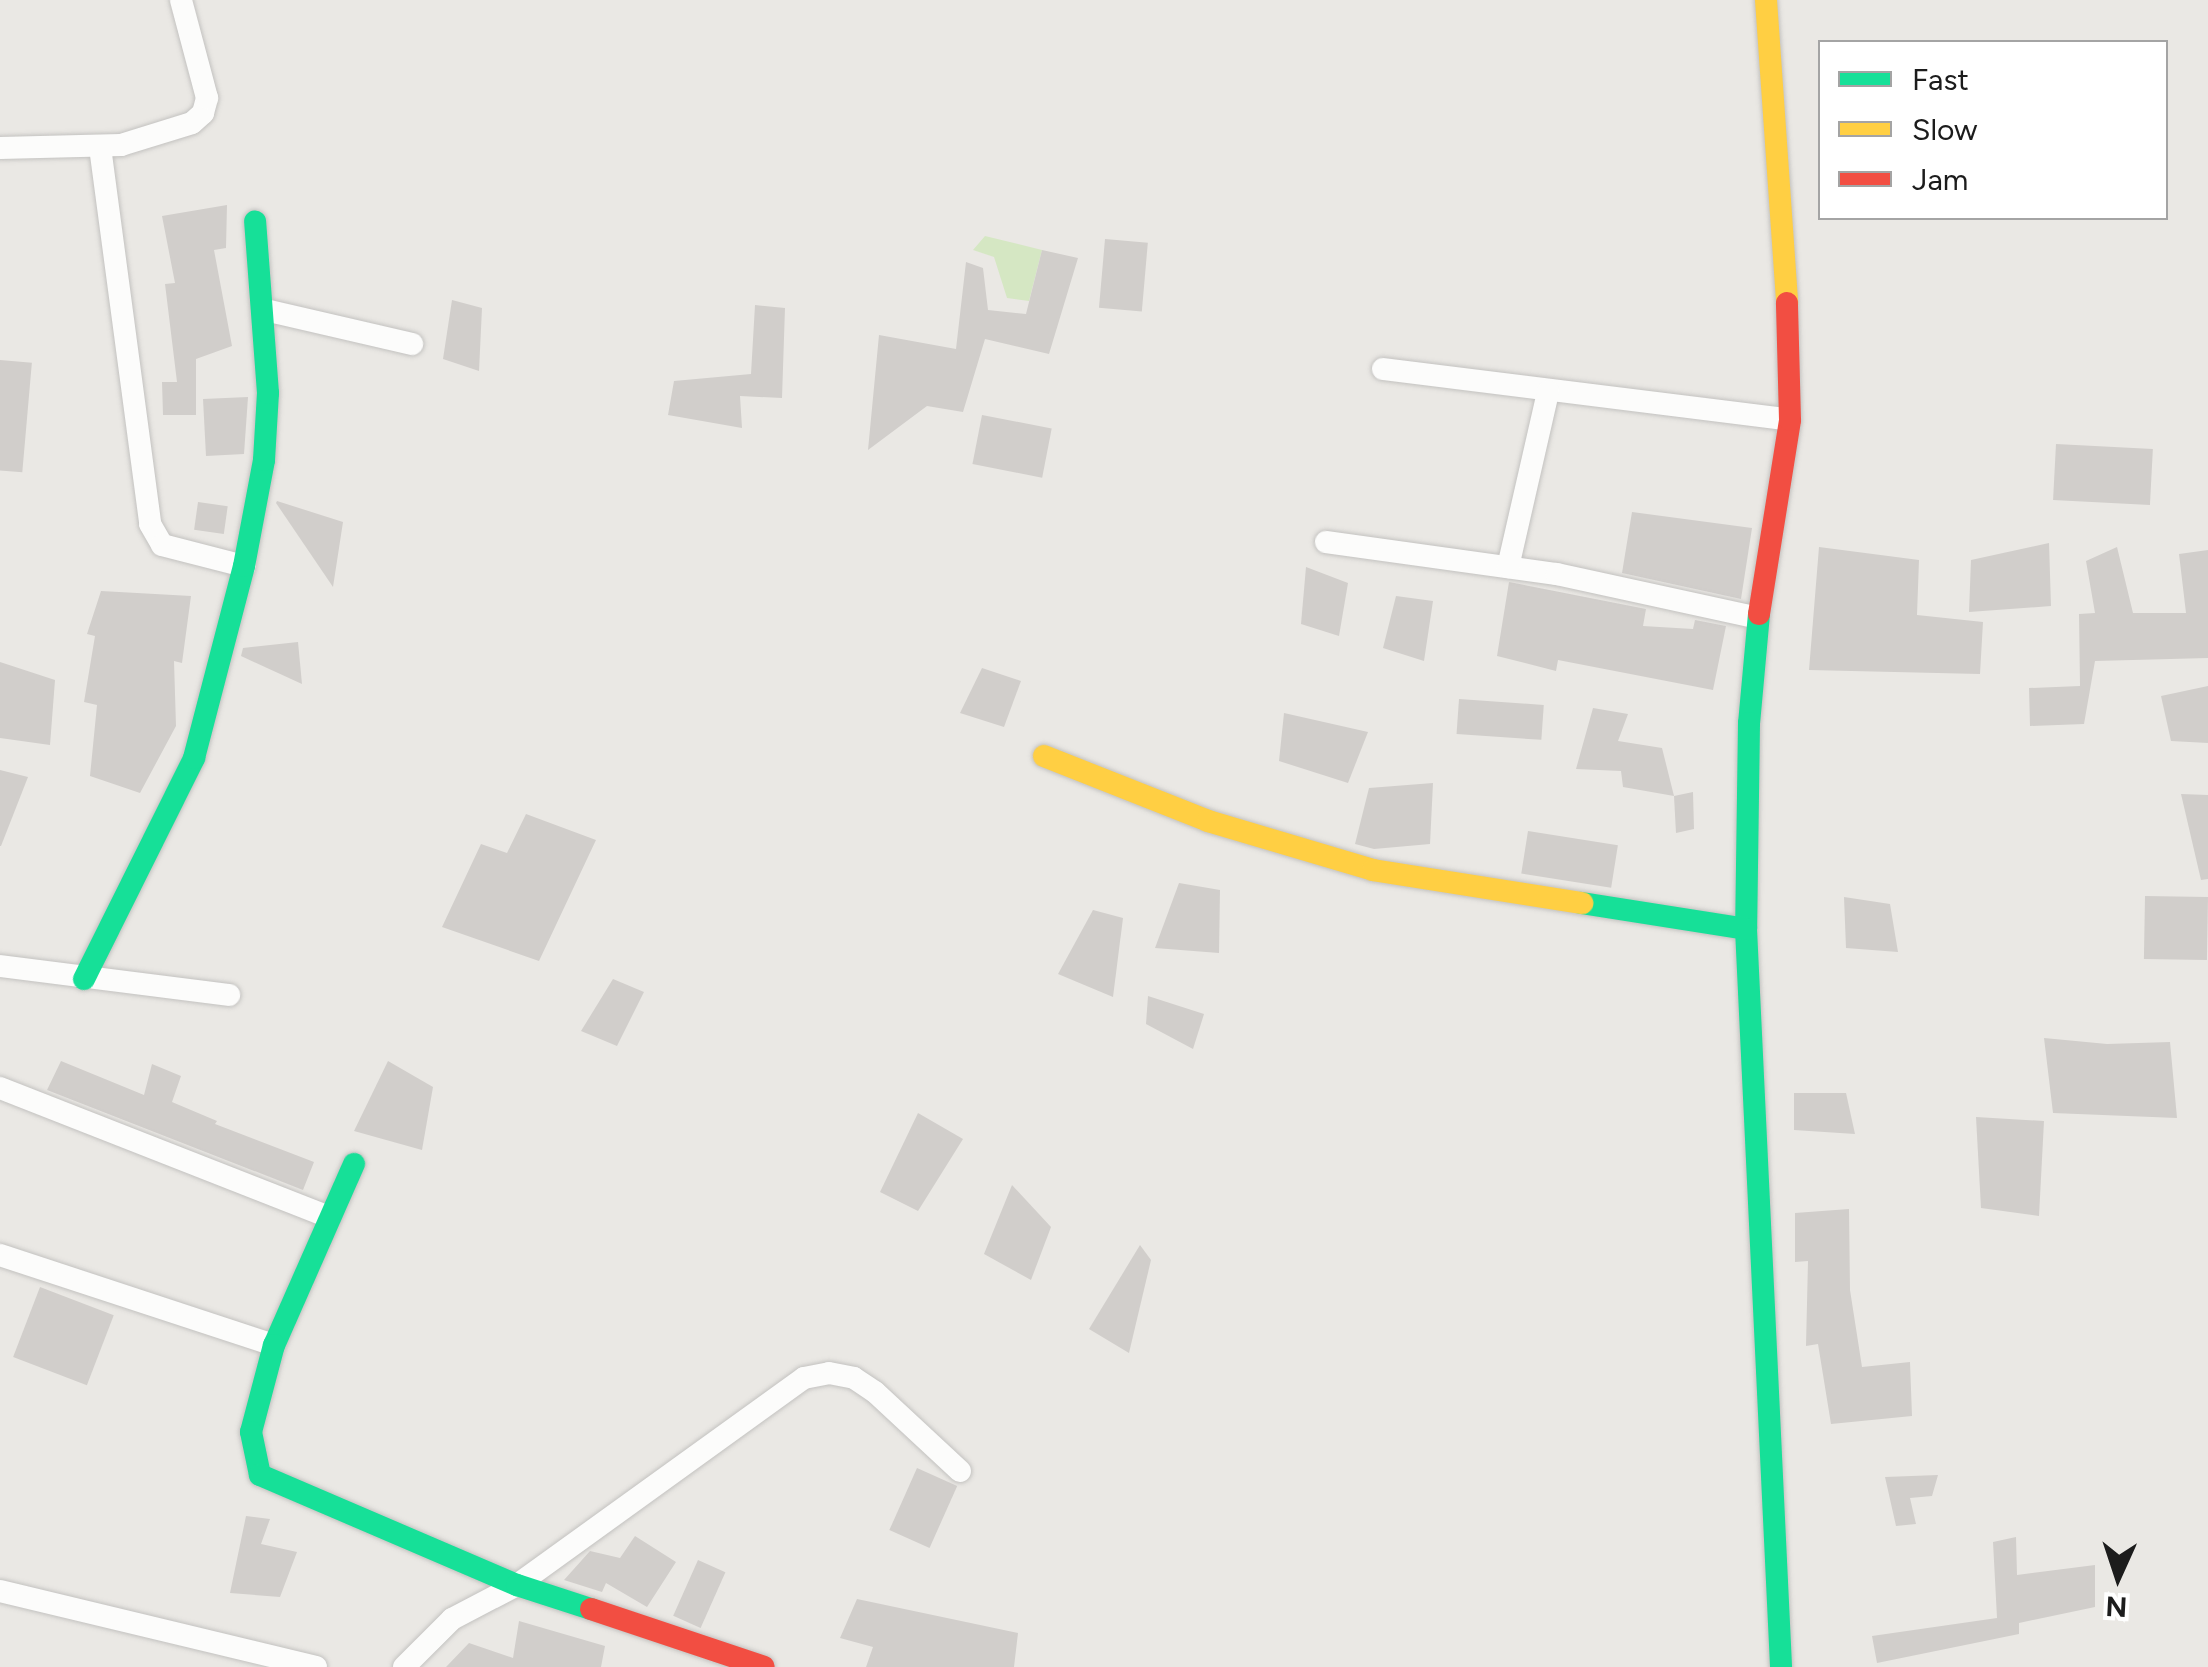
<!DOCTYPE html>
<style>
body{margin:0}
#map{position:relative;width:2208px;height:1667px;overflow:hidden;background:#eae8e4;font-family:Figtree,sans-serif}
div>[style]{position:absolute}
.grass>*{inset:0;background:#d5e7c3}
.building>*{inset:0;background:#d1cecb;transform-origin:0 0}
.roads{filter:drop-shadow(0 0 2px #c3c2c0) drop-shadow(0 0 2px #c3c2c0)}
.street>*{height:22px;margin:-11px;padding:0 11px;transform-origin:11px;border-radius:11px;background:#fcfcfb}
.fast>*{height:22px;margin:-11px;padding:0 11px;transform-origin:11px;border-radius:11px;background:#16e098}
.slow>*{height:22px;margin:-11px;padding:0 11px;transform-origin:11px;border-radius:11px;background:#ffcf43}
.jam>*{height:22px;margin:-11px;padding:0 11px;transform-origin:11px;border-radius:11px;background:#f24e42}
span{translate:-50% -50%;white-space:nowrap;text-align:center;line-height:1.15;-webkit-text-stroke:9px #fff;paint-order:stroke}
.legend{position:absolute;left:1818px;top:40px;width:350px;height:180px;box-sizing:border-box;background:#fff;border:2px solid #a4a4a4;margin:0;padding:12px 18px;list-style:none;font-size:30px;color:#1c1c1c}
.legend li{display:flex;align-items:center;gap:20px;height:50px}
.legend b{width:50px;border:2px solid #a4a4a4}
.north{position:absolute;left:2068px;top:1527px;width:100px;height:100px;-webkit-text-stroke:8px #fff;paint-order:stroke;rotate:183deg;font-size:28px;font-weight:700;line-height:40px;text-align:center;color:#1c1c1c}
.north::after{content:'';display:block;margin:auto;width:35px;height:45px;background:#1c1c1c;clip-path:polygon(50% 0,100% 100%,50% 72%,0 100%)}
</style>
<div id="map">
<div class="grass">
<i style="clip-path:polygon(985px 236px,1042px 250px,1029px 301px,1007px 298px,994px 257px,973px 250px)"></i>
</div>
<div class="building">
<i style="clip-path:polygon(227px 205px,226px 248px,214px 250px,232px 346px,196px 359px,196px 415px,163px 415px,162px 382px,177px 382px,165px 284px,175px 283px,162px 216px)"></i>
<i style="left:1105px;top:239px;width:43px;height:69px;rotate:5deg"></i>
<i style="clip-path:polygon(1042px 250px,1078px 258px,1049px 354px,985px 339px,963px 412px,927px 406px,868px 450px,879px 335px,956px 349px,966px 262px,983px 268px,988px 310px,1026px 314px)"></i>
<i style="clip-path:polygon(452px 300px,482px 308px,479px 371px,443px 359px)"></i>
<i style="clip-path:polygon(755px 305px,785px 308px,782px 398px,740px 396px,742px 428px,668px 415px,674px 381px,751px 374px)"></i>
<i style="left:0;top:360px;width:32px;height:110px;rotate:5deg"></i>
<i style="clip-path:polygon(248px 397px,244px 454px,206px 456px,203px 399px)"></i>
<i style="left:982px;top:415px;width:71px;height:50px;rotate:11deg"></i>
<i style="left:2056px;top:444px;width:97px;height:56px;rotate:3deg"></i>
<i style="clip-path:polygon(277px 501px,343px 522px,333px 587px,276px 503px)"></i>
<i style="left:198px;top:502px;width:30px;height:28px;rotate:8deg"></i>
<i style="clip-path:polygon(1632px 512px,1752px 528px,1741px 599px,1622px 573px)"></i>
<i style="clip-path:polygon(2049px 543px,2051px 606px,1969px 612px,1971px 560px)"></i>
<i style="clip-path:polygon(1819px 547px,1919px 560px,1917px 615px,1983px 622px,1980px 674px,1809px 670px)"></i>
<i style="clip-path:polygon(2117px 547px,2133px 613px,2186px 613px,2179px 554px,2208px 550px,2208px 658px,2095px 661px,2084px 724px,2030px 726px,2029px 688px,2080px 686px,2079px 614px,2095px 613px,2086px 561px)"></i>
<i style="clip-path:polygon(1306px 567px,1348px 583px,1339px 636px,1301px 624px)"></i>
<i style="clip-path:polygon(1509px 582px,1646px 609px,1643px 626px,1693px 629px,1695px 620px,1726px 626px,1713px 690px,1558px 660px,1556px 671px,1497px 656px)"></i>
<i style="clip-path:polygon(101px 591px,191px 596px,182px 663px,174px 661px,176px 726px,140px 793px,90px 776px,97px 705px,84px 702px,95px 636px,87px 634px)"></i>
<i style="clip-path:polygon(1396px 596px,1433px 601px,1424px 661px,1383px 648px)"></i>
<i style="clip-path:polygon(298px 642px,302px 684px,241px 656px,243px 648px)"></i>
<i style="clip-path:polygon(0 662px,55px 680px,50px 745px,0 738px)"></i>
<i style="clip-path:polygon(982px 668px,1021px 681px,1004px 727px,960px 713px)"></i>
<i style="clip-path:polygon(2208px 686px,2208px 743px,2171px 741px,2161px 696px)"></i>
<i style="left:1459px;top:699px;width:85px;height:35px;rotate:4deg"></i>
<i style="clip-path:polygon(1593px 708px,1628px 714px,1618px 741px,1662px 748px,1674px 796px,1623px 787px,1621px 771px,1576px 769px)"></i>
<i style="clip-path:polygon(1284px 713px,1368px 732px,1348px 783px,1279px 761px)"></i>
<i style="clip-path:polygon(0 770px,28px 777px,1px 846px,0 846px)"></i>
<i style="clip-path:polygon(1433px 783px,1430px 844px,1374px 849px,1355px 844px,1369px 788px)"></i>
<i style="clip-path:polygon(1693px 792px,1694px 829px,1676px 833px,1674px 796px)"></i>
<i style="clip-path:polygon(2181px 794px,2208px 795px,2208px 879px,2201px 880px)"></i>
<i style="clip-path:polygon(526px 814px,596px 840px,539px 961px,442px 927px,481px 844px,507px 853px)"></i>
<i style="left:1528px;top:831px;width:91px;height:43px;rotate:9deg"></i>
<i style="clip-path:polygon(1179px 883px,1220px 890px,1219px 953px,1155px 948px)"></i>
<i style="clip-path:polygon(1844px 897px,1890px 904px,1898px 952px,1846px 948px)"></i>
<i style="left:2208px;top:897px;width:63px;height:63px;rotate:91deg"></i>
<i style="clip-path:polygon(1093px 910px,1123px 918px,1113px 997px,1058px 974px)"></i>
<i style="clip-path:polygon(613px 979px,644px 992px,617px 1046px,581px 1031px)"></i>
<i style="clip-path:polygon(1148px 996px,1204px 1014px,1193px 1049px,1146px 1024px)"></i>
<i style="clip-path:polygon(2044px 1038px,2107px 1044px,2170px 1042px,2177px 1118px,2053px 1113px)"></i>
<i style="clip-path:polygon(61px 1061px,144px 1095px,152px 1064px,181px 1076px,172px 1102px,217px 1121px,215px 1124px,314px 1162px,303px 1190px,47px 1090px)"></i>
<i style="clip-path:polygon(388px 1061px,433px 1087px,422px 1150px,354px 1131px)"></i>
<i style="clip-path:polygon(1794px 1093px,1846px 1093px,1855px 1134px,1794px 1130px)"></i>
<i style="clip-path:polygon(918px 1113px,963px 1139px,918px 1211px,880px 1192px)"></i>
<i style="clip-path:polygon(1976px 1117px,2044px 1121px,2039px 1216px,1981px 1208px)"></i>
<i style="clip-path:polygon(1012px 1185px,1051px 1227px,1031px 1280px,984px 1254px)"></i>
<i style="clip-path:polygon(1849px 1209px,1850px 1290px,1862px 1367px,1910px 1362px,1912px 1416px,1831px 1424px,1818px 1344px,1806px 1346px,1808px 1261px,1795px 1262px,1795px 1213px)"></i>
<i style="clip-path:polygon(1140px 1245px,1151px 1260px,1129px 1353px,1089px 1329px)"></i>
<i style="left:40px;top:1287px;width:79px;height:75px;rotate:21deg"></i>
<i style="left:917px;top:1468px;width:44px;height:68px;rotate:24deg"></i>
<i style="clip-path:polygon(1938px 1475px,1932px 1496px,1910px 1498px,1916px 1524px,1896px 1526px,1885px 1477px)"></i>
<i style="clip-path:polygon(246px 1516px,270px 1519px,261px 1544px,297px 1552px,280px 1597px,230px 1593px)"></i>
<i style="clip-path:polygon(635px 1536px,676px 1562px,647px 1607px,606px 1583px,602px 1592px,564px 1580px,590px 1551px,620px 1558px)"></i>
<i style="clip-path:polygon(2016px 1537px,2017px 1575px,2095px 1565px,2095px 1607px,2019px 1623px,2019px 1634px,1877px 1663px,1872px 1636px,1997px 1618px,1993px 1542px)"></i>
<i style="left:698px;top:1560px;width:30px;height:61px;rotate:24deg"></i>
<i style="clip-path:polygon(857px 1599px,1018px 1633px,1014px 1667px,866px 1667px,873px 1647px,840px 1638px)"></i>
<i style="clip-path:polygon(519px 1621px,605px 1646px,601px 1667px,446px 1667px,469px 1643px,513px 1658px)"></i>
</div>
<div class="roads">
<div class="street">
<i style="left:100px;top:147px;width:380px;rotate:82.4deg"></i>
<i style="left:150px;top:524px;width:24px;rotate:60deg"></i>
<i style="left:162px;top:545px;width:85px;rotate:14.4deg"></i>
<i style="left:0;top:148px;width:121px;rotate:-1.4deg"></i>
<i style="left:121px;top:145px;width:74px;rotate:-17.2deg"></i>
<i style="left:192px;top:123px;width:15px;rotate:-42deg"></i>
<i style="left:203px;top:113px;width:16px;rotate:-75deg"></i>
<i style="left:207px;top:98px;width:101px;rotate:-104.9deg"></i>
<i style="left:265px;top:310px;width:151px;rotate:13deg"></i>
<i style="left:1383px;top:369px;width:410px;rotate:7.1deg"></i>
<i style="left:1326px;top:542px;width:233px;rotate:7.9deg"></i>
<i style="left:1557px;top:574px;width:206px;rotate:12.3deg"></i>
<i style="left:1508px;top:567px;width:180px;rotate:-77.1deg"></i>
<i style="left:0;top:966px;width:231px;rotate:7.2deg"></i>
<i style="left:0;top:1088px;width:354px;rotate:21.4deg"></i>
<i style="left:0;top:1255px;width:288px;rotate:18.2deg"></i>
<i style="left:0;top:1591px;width:325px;rotate:13.5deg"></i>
<i style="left:404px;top:1667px;width:68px;rotate:-45deg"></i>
<i style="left:452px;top:1619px;width:73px;rotate:-27.6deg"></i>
<i style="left:517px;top:1585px;width:354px;rotate:-35.8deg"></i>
<i style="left:804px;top:1378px;width:25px;rotate:-11deg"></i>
<i style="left:829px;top:1373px;width:25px;rotate:11deg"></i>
<i style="left:854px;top:1378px;width:25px;rotate:34deg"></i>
<i style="left:875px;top:1392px;width:116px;rotate:42.9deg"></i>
</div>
<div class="fast">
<i style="left:1759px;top:614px;width:109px;rotate:95.2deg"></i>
<i style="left:1749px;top:723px;width:206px;rotate:90.8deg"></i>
<i style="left:1746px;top:929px;width:739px;rotate:87.28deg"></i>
<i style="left:1582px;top:903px;width:166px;rotate:9deg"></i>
<i style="left:84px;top:979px;width:247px;rotate:-63.5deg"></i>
<i style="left:194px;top:758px;width:198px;rotate:-75.4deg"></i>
<i style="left:244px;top:566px;width:108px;rotate:-79.3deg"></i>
<i style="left:264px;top:460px;width:67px;rotate:-86.6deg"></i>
<i style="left:268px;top:393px;width:172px;rotate:-94.3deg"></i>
<i style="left:354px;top:1164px;width:198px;rotate:113.8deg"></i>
<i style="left:274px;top:1345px;width:90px;rotate:104.8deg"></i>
<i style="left:251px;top:1432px;width:44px;rotate:78.2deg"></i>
<i style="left:260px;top:1475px;width:280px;rotate:23.2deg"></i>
<i style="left:517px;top:1585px;width:78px;rotate:18deg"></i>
</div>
<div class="slow">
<i style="left:1766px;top:0;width:304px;rotate:86deg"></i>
<i style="left:1044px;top:756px;width:176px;rotate:21.6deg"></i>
<i style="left:1208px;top:821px;width:172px;rotate:16.5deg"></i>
<i style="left:1373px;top:870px;width:212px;rotate:9deg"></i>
</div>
<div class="jam">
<i style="left:1759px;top:614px;width:196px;rotate:-80.9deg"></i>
<i style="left:1790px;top:420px;width:117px;rotate:-91.5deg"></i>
<i style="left:591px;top:1609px;width:182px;rotate:18.5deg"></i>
</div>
</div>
<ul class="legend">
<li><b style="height:12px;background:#16e098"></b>Fast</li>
<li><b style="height:12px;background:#ffcf43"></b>Slow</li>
<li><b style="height:12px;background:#f24e42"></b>Jam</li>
</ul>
<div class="north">N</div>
</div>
